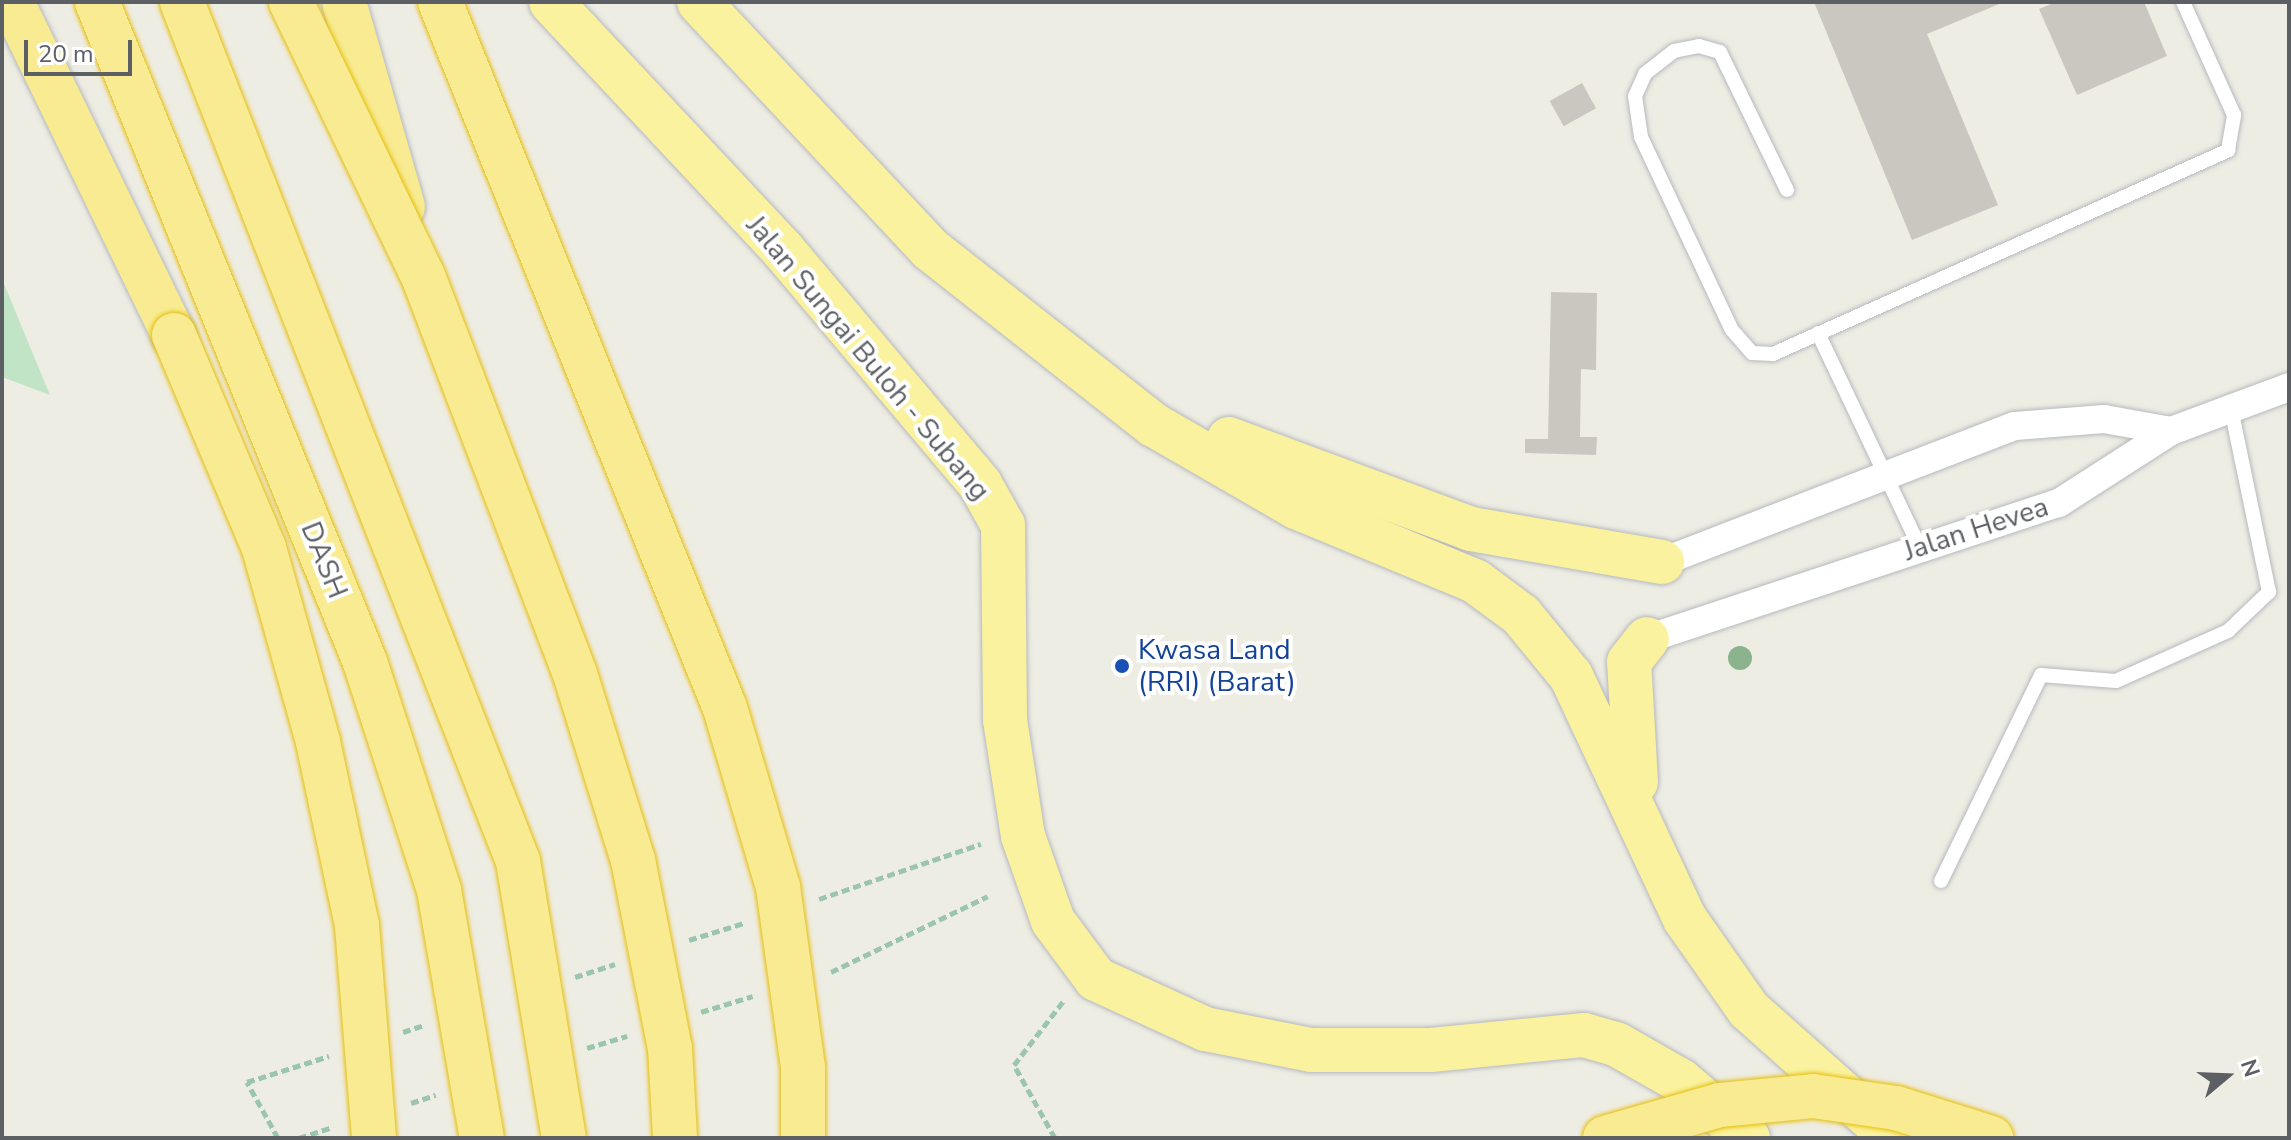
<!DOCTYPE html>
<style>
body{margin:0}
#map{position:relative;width:2291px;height:1140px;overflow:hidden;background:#eeede4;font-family:"Nunito Sans",sans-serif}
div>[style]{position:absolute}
.green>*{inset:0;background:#c2e4c6}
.building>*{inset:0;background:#cac7c1;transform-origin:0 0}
.path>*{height:5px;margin-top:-2.5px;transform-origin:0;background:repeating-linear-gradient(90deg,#9bc5ac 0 8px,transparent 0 12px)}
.roads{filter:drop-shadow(0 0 2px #b6b9be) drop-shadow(0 0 2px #b6b9be)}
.service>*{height:14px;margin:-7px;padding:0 7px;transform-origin:7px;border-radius:7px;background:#fff}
.minor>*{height:28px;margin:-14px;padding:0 14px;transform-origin:14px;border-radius:14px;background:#fff}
.trunk>*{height:44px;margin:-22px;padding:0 22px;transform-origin:22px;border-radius:22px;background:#faf29e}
.motorway>*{height:44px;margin:-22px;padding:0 22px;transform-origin:22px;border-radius:22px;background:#f8eb91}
.bridges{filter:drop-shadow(0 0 2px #e7be0b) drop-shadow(0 0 2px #e7be0b)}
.motorway-bridge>*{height:44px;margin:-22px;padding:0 22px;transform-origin:22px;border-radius:22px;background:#f8eb91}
.trees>*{width:24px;height:24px;margin:-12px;border-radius:50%;background:#8bb48e}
.dots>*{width:22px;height:22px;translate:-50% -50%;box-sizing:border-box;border:4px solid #fff;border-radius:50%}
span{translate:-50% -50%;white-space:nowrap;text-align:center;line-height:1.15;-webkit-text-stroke:8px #fff;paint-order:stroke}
.street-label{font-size:28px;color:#5c5f64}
.transit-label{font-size:28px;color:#164399}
.left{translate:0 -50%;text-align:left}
.frame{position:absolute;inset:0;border:4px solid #5c5f64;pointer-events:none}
.north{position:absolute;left:2187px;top:1036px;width:80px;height:80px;-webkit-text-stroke:6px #fff;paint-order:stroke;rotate:71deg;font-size:22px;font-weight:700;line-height:32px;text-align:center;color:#5c5f64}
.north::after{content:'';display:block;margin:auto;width:28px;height:36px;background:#5c5f64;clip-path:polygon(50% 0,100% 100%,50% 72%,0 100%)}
.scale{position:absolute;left:24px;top:40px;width:108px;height:36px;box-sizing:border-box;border:4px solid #5c5f64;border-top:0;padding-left:10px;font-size:24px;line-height:28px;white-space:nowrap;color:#5c5f64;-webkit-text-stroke:6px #fff;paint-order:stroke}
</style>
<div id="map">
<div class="green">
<i style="clip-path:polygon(2px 279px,50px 395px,2px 377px)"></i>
</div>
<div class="building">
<i style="clip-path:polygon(1814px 2px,2004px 2px,1927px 34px,1998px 205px,1912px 240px)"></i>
<i style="clip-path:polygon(2056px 2px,2144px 2px,2167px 56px,2077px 95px,2039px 9px)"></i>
<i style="left:1582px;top:83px;width:29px;height:37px;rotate:61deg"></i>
<i style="clip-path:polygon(1551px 292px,1597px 293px,1596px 370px,1581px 369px,1580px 437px,1597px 437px,1596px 455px,1525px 453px,1525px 439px,1548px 439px)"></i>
</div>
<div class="path">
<i style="left:819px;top:899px;width:171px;rotate:-18.8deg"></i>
<i style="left:689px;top:940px;width:58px;rotate:-17.2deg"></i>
<i style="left:831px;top:972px;width:174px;rotate:-25.8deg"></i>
<i style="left:575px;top:977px;width:42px;rotate:-18deg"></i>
<i style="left:701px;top:1012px;width:54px;rotate:-17.1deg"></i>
<i style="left:403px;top:1032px;width:22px;rotate:-18deg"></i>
<i style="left:587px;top:1048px;width:42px;rotate:-16.7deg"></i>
<i style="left:411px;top:1103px;width:26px;rotate:-18deg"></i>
<i style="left:278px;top:1138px;width:64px;rotate:-119deg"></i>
<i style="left:247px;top:1082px;width:86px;rotate:-17.6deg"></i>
<i style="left:299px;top:1138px;width:36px;rotate:-18deg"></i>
<i style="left:1055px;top:1138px;width:84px;rotate:-119.3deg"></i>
<i style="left:1014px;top:1065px;width:83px;rotate:-52.3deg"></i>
</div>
<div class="roads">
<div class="service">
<i style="left:1787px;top:190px;width:153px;rotate:-115.9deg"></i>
<i style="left:1720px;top:52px;width:22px;rotate:-164deg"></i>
<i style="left:1699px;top:46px;width:25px;rotate:169deg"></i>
<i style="left:1674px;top:51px;width:37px;rotate:142deg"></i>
<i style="left:1645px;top:74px;width:24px;rotate:114deg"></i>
<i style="left:1635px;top:96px;width:41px;rotate:81.7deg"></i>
<i style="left:1641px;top:137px;width:213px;rotate:64.8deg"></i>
<i style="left:1732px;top:330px;width:30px;rotate:49deg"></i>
<i style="left:1752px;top:353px;width:21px;rotate:3deg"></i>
<i style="left:1773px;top:354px;width:499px;rotate:-24.1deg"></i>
<i style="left:2228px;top:150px;width:36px;rotate:-80deg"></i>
<i style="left:2234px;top:115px;width:124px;rotate:-114.3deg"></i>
<i style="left:1818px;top:333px;width:236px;rotate:64.6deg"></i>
<i style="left:1941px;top:881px;width:229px;rotate:-64.1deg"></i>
<i style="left:2041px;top:675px;width:75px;rotate:4.6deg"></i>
<i style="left:2116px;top:681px;width:123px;rotate:-24.1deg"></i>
<i style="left:2228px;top:631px;width:57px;rotate:-43.6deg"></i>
<i style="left:2269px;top:592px;width:187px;rotate:-101.7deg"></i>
</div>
<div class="minor">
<i style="left:1662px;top:562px;width:378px;rotate:-21.1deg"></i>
<i style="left:2015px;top:426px;width:89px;rotate:-4.5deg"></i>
<i style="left:2104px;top:419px;width:68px;rotate:10.2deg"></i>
<i style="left:1647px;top:639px;width:434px;rotate:-18.3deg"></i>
<i style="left:2059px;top:503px;width:133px;rotate:-32.7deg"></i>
<i style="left:2171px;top:431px;width:126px;rotate:-20.4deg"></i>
</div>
<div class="trunk">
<i style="left:551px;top:2px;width:340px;rotate:46.9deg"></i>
<i style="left:783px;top:250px;width:306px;rotate:49.9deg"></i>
<i style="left:980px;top:484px;width:47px;rotate:60.7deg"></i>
<i style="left:1003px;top:525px;width:195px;rotate:89.4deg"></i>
<i style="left:1005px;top:720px;width:117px;rotate:81.2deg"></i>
<i style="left:1023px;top:836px;width:90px;rotate:70.6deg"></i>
<i style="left:1053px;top:921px;width:72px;rotate:53.4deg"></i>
<i style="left:1096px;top:979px;width:120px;rotate:24.6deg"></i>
<i style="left:1205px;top:1029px;width:108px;rotate:11.2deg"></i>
<i style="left:1311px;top:1050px;width:120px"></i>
<i style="left:1431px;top:1050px;width:154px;rotate:-5.6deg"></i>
<i style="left:1584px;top:1035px;width:33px;rotate:16deg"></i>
<i style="left:1616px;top:1044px;width:75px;rotate:29.6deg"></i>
<i style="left:1681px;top:1081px;width:88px;rotate:40.4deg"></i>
<i style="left:699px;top:2px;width:338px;rotate:46.9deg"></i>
<i style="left:930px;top:249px;width:285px;rotate:38.2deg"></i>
<i style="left:1154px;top:425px;width:164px;rotate:30deg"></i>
<i style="left:1296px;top:507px;width:194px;rotate:22.5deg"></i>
<i style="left:1475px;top:581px;width:57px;rotate:36.5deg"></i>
<i style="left:1521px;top:615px;width:79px;rotate:50.7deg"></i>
<i style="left:1571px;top:676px;width:268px;rotate:64.9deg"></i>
<i style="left:1685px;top:919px;width:111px;rotate:54.9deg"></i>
<i style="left:1749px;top:1010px;width:193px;rotate:41.6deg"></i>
<i style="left:1229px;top:439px;width:258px;rotate:20.4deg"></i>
<i style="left:1471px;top:529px;width:194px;rotate:9.8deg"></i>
<i style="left:1636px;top:782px;width:120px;rotate:-93.3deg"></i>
<i style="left:1629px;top:662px;width:29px;rotate:-52deg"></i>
</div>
<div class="motorway">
<i style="left:12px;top:2px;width:370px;rotate:64.1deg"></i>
<i style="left:344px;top:2px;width:213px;rotate:73.9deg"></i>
</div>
</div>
<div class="bridges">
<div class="motorway-bridge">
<i style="left:97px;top:2px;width:712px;rotate:67.9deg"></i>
<i style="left:365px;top:662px;width:240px;rotate:72deg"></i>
<i style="left:439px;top:890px;width:252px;rotate:80.2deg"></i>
<i style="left:182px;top:2px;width:922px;rotate:68.64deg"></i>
<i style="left:518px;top:861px;width:281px;rotate:80.6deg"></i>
<i style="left:291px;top:2px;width:304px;rotate:64.3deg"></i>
<i style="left:423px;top:276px;width:426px;rotate:69.1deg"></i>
<i style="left:575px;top:674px;width:195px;rotate:72.7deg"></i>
<i style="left:633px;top:860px;width:192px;rotate:78.9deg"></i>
<i style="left:670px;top:1048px;width:90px;rotate:86.8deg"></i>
<i style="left:440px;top:2px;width:761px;rotate:68.02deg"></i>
<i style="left:725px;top:708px;width:187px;rotate:73.5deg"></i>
<i style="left:778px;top:887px;width:183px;rotate:82.1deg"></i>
<i style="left:803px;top:1068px;width:70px;rotate:90deg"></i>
<i style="left:174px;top:335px;width:231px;rotate:67.1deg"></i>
<i style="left:264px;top:548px;width:201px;rotate:74.4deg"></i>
<i style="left:318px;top:742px;width:188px;rotate:78deg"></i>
<i style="left:357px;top:926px;width:213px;rotate:85.4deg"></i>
<i style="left:1605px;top:1138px;width:120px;rotate:-16deg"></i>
<i style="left:1720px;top:1105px;width:93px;rotate:-5.5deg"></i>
<i style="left:1813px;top:1096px;width:84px;rotate:8.2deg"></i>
<i style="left:1896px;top:1108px;width:100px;rotate:17.5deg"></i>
</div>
</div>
<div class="trees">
<i style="left:1740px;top:658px"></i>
</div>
<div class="dots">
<i style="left:1122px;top:666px;background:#1a4fb4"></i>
</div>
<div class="street-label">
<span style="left:868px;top:358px;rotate:50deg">Jalan Sungai Buloh - Subang</span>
<span style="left:1976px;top:529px;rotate:-18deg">Jalan Hevea</span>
<span style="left:324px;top:560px;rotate:68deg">DASH</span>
</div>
<div class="transit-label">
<span class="left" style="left:1138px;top:666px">Kwasa Land<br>(RRI) (Barat)</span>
</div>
<div class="frame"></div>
<div class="north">N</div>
<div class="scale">20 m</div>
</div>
